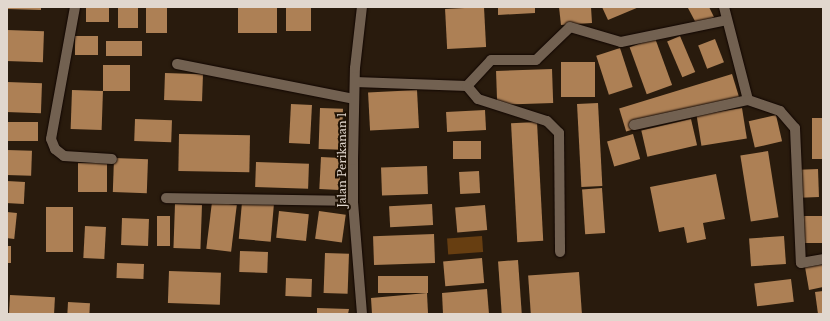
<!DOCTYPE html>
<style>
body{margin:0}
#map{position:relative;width:830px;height:321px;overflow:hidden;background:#291b0d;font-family:"Libre Baskerville",serif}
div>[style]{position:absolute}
.water>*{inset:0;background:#673e11;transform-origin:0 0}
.building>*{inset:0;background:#ad8055;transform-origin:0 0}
.roads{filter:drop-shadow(0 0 1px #110600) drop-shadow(0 0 1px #110600)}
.minor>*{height:10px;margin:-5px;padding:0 5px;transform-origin:5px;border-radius:5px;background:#726151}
span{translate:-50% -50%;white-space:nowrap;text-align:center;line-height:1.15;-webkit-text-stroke:4px #1f1205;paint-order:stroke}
.street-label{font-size:11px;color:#e1d7ce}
.frame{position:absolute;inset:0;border:8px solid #e1d7ce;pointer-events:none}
</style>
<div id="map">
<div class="water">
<i style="left:482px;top:236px;width:16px;height:35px;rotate:86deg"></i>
</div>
<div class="building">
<i style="clip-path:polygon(7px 7px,41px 7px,41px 10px,7px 9px)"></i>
<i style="left:86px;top:7px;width:23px;height:15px"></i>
<i style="left:118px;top:7px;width:20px;height:21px"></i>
<i style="left:146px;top:7px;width:21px;height:26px"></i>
<i style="left:238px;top:7px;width:39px;height:26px"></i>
<i style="left:286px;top:7px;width:25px;height:24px"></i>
<i style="left:484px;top:7px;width:40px;height:39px;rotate:87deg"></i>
<i style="clip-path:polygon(498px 7px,535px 7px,535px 13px,498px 15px)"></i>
<i style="clip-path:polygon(559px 7px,591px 7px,592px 23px,561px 25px)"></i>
<i style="clip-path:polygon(602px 7px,639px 7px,608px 20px)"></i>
<i style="clip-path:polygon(709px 7px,714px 17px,697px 25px,688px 8px)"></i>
<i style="left:7px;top:30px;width:37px;height:31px;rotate:2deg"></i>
<i style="left:75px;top:36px;width:23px;height:19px"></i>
<i style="left:680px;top:36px;width:39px;height:14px;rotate:67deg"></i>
<i style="left:655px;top:38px;width:50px;height:27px;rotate:70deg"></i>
<i style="left:715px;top:39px;width:25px;height:18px;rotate:69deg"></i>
<i style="left:106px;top:41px;width:36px;height:15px"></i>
<i style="left:620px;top:48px;width:41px;height:25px;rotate:72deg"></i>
<i style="left:595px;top:62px;width:35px;height:34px;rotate:90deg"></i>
<i style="left:103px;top:65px;width:27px;height:26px"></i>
<i style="left:552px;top:69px;width:34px;height:56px;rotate:88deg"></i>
<i style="left:165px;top:73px;width:38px;height:27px;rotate:2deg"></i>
<i style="left:732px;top:74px;width:24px;height:118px;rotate:73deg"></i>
<i style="left:7px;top:82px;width:35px;height:30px;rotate:2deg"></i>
<i style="left:72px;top:90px;width:31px;height:39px;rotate:2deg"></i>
<i style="left:417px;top:90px;width:38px;height:49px;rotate:87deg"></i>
<i style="left:598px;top:103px;width:83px;height:21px;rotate:87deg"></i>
<i style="left:291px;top:104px;width:21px;height:39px;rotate:3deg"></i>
<i style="left:320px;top:108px;width:23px;height:41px;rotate:2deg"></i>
<i style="left:742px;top:108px;width:31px;height:46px;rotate:81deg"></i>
<i style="left:485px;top:110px;width:20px;height:39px;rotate:87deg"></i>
<i style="left:776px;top:115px;width:27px;height:28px;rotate:77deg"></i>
<i style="left:823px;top:118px;width:41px;height:11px;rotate:90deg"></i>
<i style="left:135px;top:119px;width:37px;height:22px;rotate:2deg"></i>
<i style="left:691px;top:119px;width:27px;height:51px;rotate:77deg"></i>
<i style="left:7px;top:122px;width:31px;height:19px"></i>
<i style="left:537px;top:122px;width:119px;height:26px;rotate:87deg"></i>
<i style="left:179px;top:134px;width:71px;height:37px;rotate:1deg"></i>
<i style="left:633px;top:134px;width:26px;height:27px;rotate:74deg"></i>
<i style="left:481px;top:141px;width:18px;height:28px;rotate:90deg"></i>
<i style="left:7px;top:150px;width:25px;height:25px;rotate:2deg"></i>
<i style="left:768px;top:151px;width:67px;height:28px;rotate:81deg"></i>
<i style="left:321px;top:157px;width:20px;height:32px;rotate:3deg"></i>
<i style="left:114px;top:158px;width:34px;height:34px;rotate:2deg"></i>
<i style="left:256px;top:162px;width:53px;height:25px;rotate:2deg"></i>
<i style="left:78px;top:163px;width:29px;height:29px"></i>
<i style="left:427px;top:166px;width:28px;height:46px;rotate:88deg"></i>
<i style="left:818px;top:169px;width:28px;height:19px;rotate:88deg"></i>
<i style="left:479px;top:171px;width:22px;height:20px;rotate:87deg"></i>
<i style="clip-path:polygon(716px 174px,725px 219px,703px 223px,706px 239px,687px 243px,684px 227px,659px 232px,650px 187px)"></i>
<i style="left:7px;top:181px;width:18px;height:22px;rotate:3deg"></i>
<i style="left:602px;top:188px;width:45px;height:20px;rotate:86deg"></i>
<i style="left:212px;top:202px;width:25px;height:47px;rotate:7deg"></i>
<i style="left:242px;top:202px;width:32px;height:37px;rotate:5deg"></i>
<i style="left:175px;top:204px;width:27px;height:44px;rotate:2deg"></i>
<i style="left:432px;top:204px;width:21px;height:43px;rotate:87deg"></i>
<i style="left:485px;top:205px;width:25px;height:30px;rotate:85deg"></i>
<i style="left:46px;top:207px;width:27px;height:45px"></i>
<i style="left:279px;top:211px;width:30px;height:27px;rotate:6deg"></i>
<i style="left:319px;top:211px;width:27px;height:28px;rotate:8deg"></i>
<i style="left:7px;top:212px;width:10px;height:26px;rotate:6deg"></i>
<i style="left:157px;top:216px;width:13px;height:30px"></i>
<i style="left:801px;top:216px;width:22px;height:27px"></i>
<i style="left:122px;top:218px;width:27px;height:27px;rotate:2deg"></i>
<i style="left:85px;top:226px;width:21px;height:32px;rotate:3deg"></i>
<i style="left:434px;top:234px;width:29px;height:61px;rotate:88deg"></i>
<i style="left:784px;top:236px;width:28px;height:35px;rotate:86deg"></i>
<i style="left:7px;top:246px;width:4px;height:17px"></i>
<i style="left:240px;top:251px;width:28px;height:21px;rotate:2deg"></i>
<i style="left:325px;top:253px;width:24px;height:40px;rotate:2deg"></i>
<i style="left:482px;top:258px;width:25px;height:39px;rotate:85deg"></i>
<i style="left:518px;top:260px;width:54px;height:20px;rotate:86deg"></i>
<i style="left:117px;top:263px;width:27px;height:15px;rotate:2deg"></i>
<i style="clip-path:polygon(823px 264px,823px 287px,809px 290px,805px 267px)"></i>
<i style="left:169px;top:271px;width:52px;height:32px;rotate:2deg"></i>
<i style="left:579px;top:272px;width:42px;height:51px;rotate:86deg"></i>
<i style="left:378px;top:276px;width:50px;height:17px"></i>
<i style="left:286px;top:278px;width:26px;height:18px;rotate:2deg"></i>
<i style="left:791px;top:279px;width:23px;height:37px;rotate:83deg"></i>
<i style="clip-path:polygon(487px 289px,489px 314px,443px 314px,442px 293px)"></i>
<i style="clip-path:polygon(823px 291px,823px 314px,818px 314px,815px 292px)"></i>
<i style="clip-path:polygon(427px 293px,428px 313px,372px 314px,371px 298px)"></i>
<i style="left:10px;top:295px;width:45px;height:19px;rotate:3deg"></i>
<i style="left:68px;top:302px;width:22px;height:12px;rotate:3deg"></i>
<i style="clip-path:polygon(317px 308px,349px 309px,348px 314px,317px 314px)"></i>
</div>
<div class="roads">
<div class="minor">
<i style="left:75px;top:7px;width:134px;rotate:100.3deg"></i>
<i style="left:51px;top:139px;width:11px;rotate:68deg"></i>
<i style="left:55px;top:149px;width:11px;rotate:38deg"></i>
<i style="left:64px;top:156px;width:48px;rotate:3.6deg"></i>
<i style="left:724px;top:7px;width:96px;rotate:75.5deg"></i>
<i style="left:177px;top:64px;width:180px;rotate:11.2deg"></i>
<i style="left:355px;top:82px;width:112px;rotate:2deg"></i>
<i style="left:467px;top:86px;width:35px;rotate:-47deg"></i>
<i style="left:491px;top:60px;width:45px"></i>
<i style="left:536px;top:60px;width:47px;rotate:-44.1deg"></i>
<i style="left:570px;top:27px;width:53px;rotate:16.4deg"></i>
<i style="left:621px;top:42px;width:108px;rotate:-11.7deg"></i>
<i style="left:467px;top:86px;width:17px;rotate:50deg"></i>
<i style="left:478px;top:99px;width:72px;rotate:17.7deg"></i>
<i style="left:547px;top:121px;width:17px;rotate:45deg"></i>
<i style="left:559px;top:133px;width:119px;rotate:89.5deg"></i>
<i style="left:634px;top:125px;width:117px;rotate:-12.4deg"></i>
<i style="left:748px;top:100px;width:34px;rotate:19deg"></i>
<i style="left:780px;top:111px;width:23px;rotate:49deg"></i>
<i style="left:795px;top:128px;width:135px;rotate:87.5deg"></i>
<i style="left:801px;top:263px;width:22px;rotate:-10deg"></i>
<i style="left:166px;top:198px;width:187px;rotate:0.9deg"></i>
<i style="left:362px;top:314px;width:113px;rotate:-94.6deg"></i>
<i style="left:353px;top:201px;width:41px;rotate:-90deg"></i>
<i style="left:353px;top:160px;width:92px;rotate:-88.8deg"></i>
<i style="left:355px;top:68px;width:61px;rotate:-83.5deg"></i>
</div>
</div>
<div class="street-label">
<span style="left:342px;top:160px;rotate:-90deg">Jalan Perikanan 1</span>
</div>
<div class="frame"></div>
</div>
